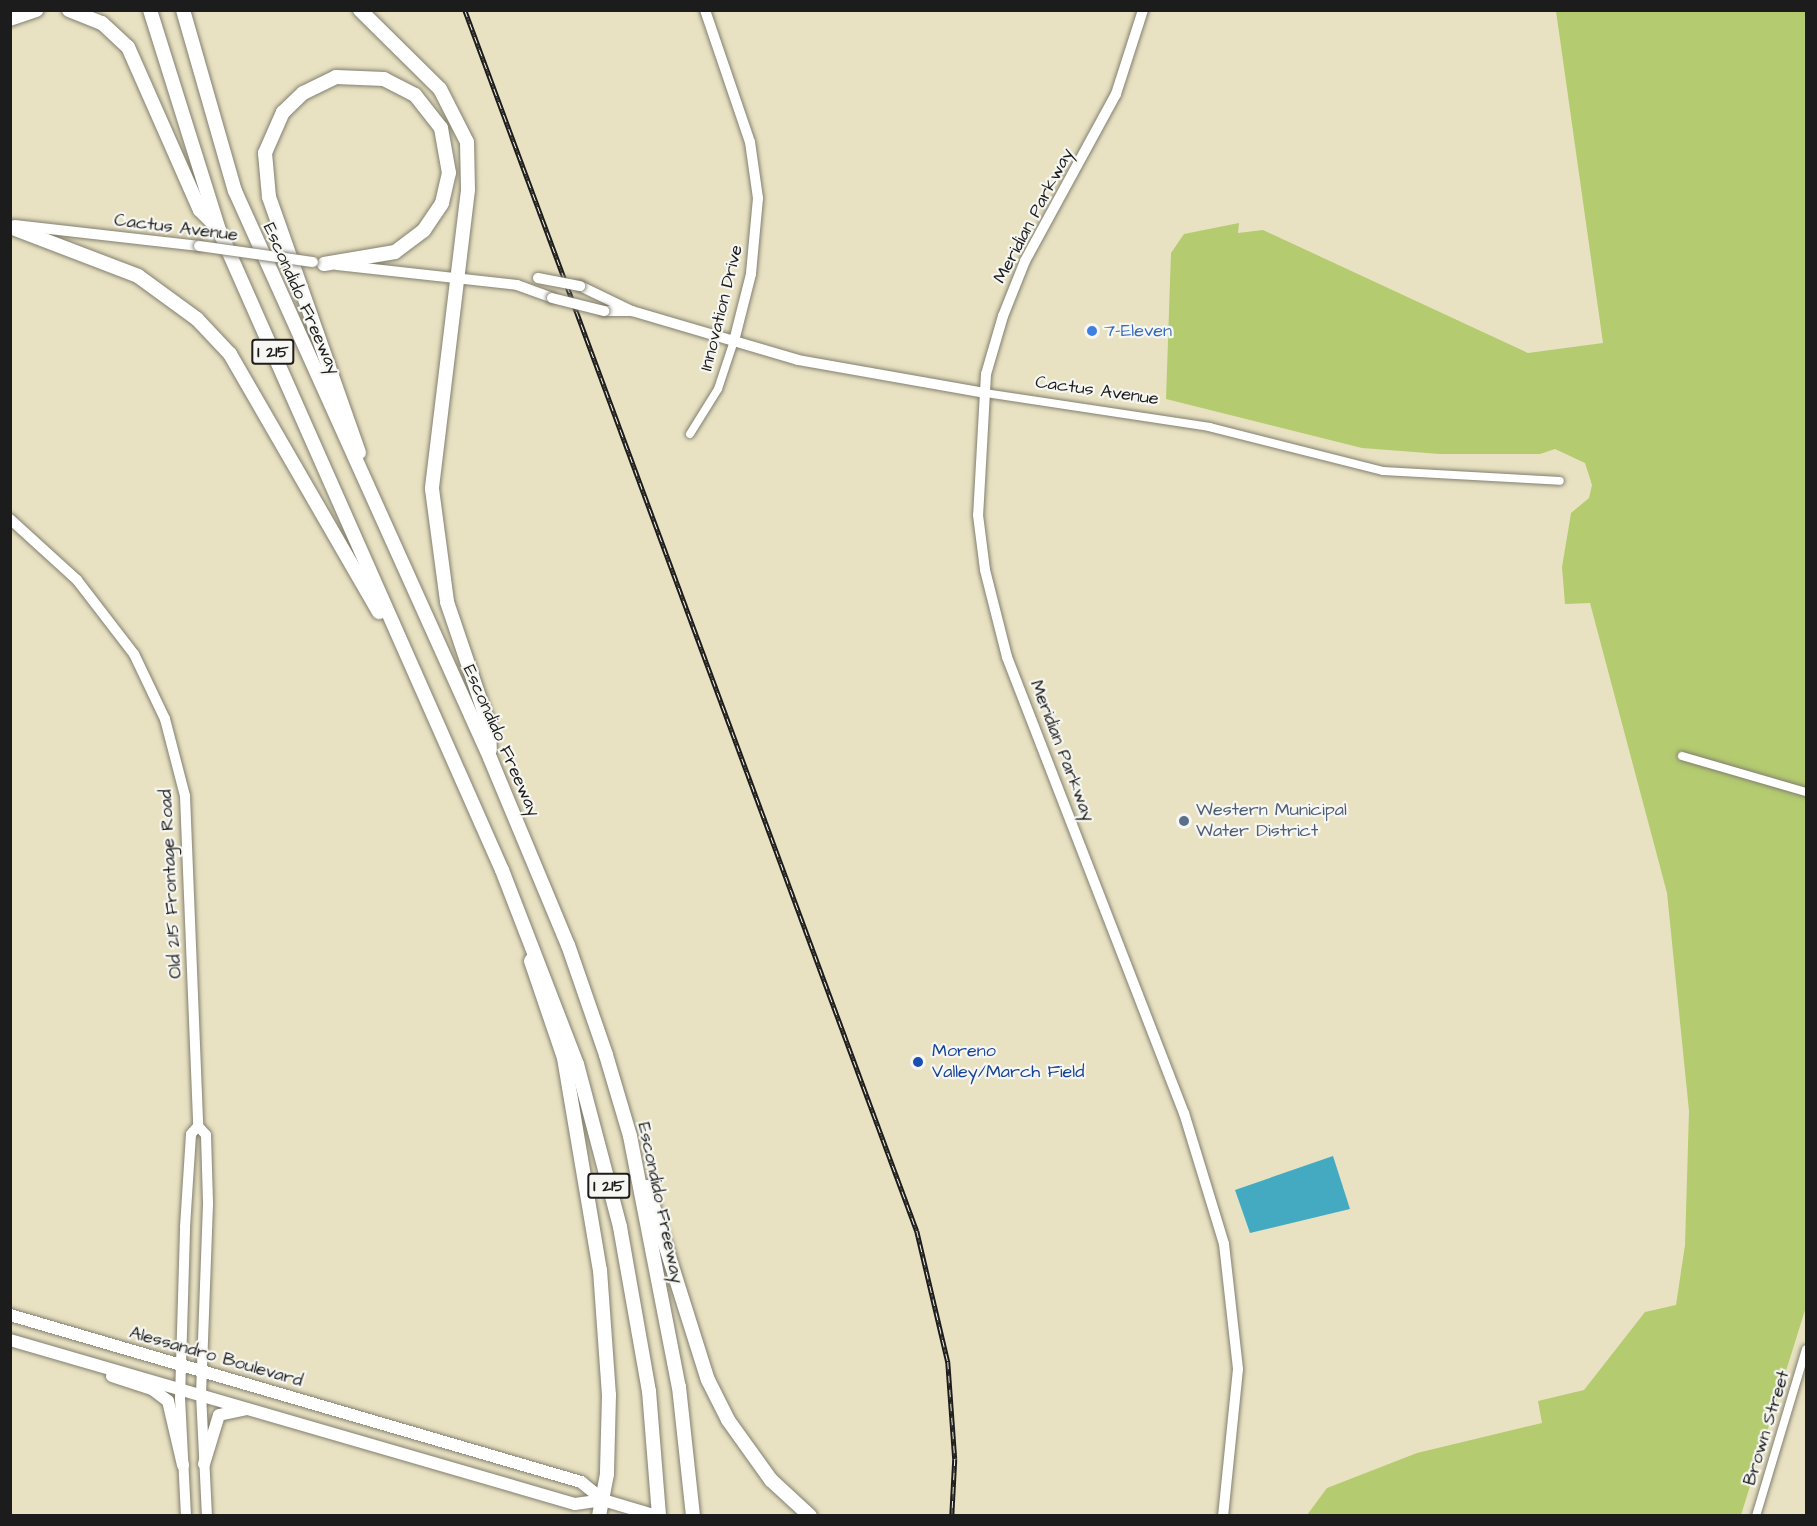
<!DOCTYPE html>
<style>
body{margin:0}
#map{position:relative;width:1817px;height:1526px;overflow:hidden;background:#e8e2c2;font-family:"Architects Daughter",sans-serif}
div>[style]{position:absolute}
.green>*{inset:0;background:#b4cb70}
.water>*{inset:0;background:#43aac2}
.roads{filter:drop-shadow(0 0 2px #827f6f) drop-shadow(0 0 2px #827f6f)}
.street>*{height:8px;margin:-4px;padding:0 4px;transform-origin:4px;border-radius:4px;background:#fff}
.secondary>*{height:10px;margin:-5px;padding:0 5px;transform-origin:5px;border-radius:5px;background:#fff}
.primary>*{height:12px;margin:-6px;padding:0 6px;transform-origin:6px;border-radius:6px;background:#fff}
.highway>*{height:14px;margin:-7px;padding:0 7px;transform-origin:7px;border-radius:7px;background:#fff}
.rail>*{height:4.5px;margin-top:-2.25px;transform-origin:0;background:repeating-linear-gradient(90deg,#f6f6f2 0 7px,#1c1c1c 0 14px);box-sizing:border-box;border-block:2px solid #1c1c1c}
.bridges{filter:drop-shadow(0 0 2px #827f6f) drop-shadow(0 0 2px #827f6f)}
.secondary-bridge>*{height:10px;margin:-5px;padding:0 5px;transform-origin:5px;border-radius:5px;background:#fff}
.dots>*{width:16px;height:16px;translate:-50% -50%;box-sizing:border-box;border:3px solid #f6f6f2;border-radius:50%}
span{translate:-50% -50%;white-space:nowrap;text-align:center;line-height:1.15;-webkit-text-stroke:4.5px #f6f6f2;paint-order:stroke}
.shield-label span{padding:2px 4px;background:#f6f6f2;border:2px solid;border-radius:4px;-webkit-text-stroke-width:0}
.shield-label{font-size:16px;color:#1c1c1c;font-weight:700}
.street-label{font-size:18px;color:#1c1c1c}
.shop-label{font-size:18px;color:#366cbe}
.left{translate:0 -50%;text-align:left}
.service-label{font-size:18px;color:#4e5e75}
.transit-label{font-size:18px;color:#164399}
.frame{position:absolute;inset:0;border:12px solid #1c1c1c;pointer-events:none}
</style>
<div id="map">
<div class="green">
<i style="clip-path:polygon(1556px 11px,1806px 11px,1806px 1307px,1741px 1515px,1307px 1515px,1327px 1488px,1417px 1453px,1542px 1423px,1538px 1401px,1584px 1390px,1645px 1312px,1676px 1305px,1685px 1245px,1689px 1111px,1667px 893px,1590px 603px,1565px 604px,1562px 567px,1571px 513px,1589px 498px,1592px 485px,1585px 463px,1555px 449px,1540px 454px,1440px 454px,1362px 448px,1166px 399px,1171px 253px,1184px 234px,1239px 223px,1238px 233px,1263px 230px,1528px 353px,1603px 343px)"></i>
</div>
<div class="water">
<i style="clip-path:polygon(1333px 1156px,1350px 1209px,1250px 1233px,1235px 1190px)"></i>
</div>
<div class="roads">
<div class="street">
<i style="left:985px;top:393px;width:227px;rotate:8.6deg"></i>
<i style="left:1209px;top:427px;width:179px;rotate:14.2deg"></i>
<i style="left:1383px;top:471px;width:177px;rotate:3.2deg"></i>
<i style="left:690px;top:434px;width:53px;rotate:-58.1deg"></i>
<i style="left:718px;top:389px;width:51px;rotate:-71.6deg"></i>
<i style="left:1682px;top:756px;width:129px;rotate:16.2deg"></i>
<i style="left:1756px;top:1516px;width:174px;rotate:-73.3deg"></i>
</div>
<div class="secondary">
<i style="left:705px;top:10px;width:139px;rotate:71.2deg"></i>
<i style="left:750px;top:142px;width:57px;rotate:81.9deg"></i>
<i style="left:758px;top:198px;width:76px;rotate:95.3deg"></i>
<i style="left:751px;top:274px;width:69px;rotate:104.2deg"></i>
<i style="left:1143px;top:10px;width:88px;rotate:107.8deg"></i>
<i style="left:1116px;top:94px;width:190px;rotate:118.6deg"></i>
<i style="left:1025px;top:261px;width:59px;rotate:111.8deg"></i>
<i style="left:1003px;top:316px;width:60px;rotate:106.3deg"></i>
<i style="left:986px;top:374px;width:141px;rotate:93.2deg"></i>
<i style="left:978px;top:515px;width:55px;rotate:82.7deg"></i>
<i style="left:985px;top:570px;width:90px;rotate:75.8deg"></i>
<i style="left:1007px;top:657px;width:489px;rotate:68.8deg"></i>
<i style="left:1184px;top:1113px;width:137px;rotate:73deg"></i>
<i style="left:1224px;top:1244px;width:126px;rotate:83.6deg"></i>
<i style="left:1238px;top:1369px;width:148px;rotate:95.8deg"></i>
<i style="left:15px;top:225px;width:185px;rotate:6.5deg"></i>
<i style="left:337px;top:265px;width:181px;rotate:6.3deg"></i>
<i style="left:517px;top:285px;width:37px;rotate:20deg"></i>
<i style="left:580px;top:286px;width:58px;rotate:25.7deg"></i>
<i style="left:632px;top:311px;width:173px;rotate:16.4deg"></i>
<i style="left:798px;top:360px;width:190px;rotate:10deg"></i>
<i style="left:604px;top:311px;width:28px"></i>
<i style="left:10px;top:519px;width:91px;rotate:42.3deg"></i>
<i style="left:77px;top:580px;width:93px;rotate:52.4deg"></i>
<i style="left:134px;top:654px;width:72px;rotate:64.5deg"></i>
<i style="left:165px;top:719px;width:80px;rotate:75.4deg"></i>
<i style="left:185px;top:796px;width:330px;rotate:87.7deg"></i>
<i style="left:198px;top:1126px;width:12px;rotate:48deg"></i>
<i style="left:206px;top:1135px;width:69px;rotate:88.3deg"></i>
<i style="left:208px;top:1204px;width:190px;rotate:92.1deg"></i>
<i style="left:201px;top:1394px;width:122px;rotate:87.2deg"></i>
<i style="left:186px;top:1516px;width:117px;rotate:-92.9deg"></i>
<i style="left:180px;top:1399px;width:172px;rotate:-88.3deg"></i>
<i style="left:185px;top:1227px;width:93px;rotate:-86.3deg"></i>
<i style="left:191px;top:1134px;width:11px;rotate:-49deg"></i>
</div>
<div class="primary">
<i style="left:10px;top:1315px;width:595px;rotate:16.3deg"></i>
<i style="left:581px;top:1482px;width:28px;rotate:39deg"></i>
<i style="left:603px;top:1500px;width:56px;rotate:16.5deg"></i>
<i style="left:10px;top:1340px;width:588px;rotate:16.19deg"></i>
<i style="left:575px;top:1504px;width:28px;rotate:-8deg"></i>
<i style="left:112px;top:1376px;width:42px;rotate:18deg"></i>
<i style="left:152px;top:1389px;width:20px;rotate:37deg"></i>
<i style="left:168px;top:1401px;width:66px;rotate:76.8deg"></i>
<i style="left:204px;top:1464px;width:51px;rotate:-73deg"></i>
<i style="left:219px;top:1415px;width:29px;rotate:-12deg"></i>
</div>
<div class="highway">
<i style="left:69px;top:10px;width:35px;rotate:22deg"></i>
<i style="left:102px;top:23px;width:35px;rotate:43deg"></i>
<i style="left:128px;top:47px;width:178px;rotate:66.2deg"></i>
<i style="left:200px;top:210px;width:21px;rotate:45deg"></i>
<i style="left:150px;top:10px;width:231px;rotate:72.6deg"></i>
<i style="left:219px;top:230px;width:700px;rotate:66.15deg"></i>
<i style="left:502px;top:870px;width:208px;rotate:68.9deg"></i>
<i style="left:577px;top:1064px;width:169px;rotate:75.2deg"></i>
<i style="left:620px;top:1227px;width:167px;rotate:80deg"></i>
<i style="left:649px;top:1391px;width:125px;rotate:85.4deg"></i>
<i style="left:183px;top:10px;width:188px;rotate:74deg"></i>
<i style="left:235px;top:191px;width:622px;rotate:65.78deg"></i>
<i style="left:490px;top:758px;width:203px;rotate:67.4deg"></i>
<i style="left:568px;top:945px;width:116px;rotate:70.9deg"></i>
<i style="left:606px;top:1055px;width:84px;rotate:73.5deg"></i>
<i style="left:630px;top:1136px;width:256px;rotate:79deg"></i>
<i style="left:679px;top:1387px;width:130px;rotate:83.8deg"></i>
<i style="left:360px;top:10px;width:112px;rotate:44.6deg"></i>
<i style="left:440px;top:89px;width:59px;rotate:63deg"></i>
<i style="left:467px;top:142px;width:48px;rotate:88.8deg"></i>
<i style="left:468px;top:190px;width:301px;rotate:96.9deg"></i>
<i style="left:432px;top:489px;width:114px;rotate:82.4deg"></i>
<i style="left:447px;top:602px;width:131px;rotate:71.3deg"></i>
<i style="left:489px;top:726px;width:24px;rotate:88deg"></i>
<i style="left:10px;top:19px;width:28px;rotate:-19deg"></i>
<i style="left:10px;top:227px;width:137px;rotate:20.9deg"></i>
<i style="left:138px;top:276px;width:73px;rotate:36.1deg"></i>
<i style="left:197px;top:319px;width:48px;rotate:46.7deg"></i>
<i style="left:230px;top:354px;width:298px;rotate:60deg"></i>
<i style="left:324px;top:264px;width:72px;rotate:-9.6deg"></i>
<i style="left:395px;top:252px;width:36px;rotate:-37deg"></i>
<i style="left:424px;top:230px;width:32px;rotate:-56deg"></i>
<i style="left:442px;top:203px;width:31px;rotate:-77deg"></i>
<i style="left:449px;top:173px;width:46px;rotate:-100.1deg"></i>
<i style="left:441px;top:128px;width:42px;rotate:-128.2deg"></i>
<i style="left:415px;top:95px;width:35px;rotate:-153deg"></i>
<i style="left:384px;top:79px;width:48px;rotate:-177.6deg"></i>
<i style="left:336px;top:77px;width:37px;rotate:154deg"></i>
<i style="left:303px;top:93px;width:28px;rotate:136deg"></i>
<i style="left:283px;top:112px;width:45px;rotate:113.7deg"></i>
<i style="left:265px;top:153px;width:44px;rotate:84.8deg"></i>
<i style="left:269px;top:197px;width:271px;rotate:70.6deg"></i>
<i style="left:531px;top:961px;width:102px;rotate:71.2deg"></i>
<i style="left:564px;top:1058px;width:215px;rotate:80.4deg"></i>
<i style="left:600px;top:1270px;width:125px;rotate:85.9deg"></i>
<i style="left:609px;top:1395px;width:79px;rotate:91.5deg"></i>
<i style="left:607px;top:1474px;width:43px;rotate:100.8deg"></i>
<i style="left:647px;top:1187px;width:202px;rotate:72.5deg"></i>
<i style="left:708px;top:1380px;width:45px;rotate:63.4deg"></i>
<i style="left:728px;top:1420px;width:74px;rotate:54.4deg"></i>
<i style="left:771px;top:1480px;width:53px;rotate:42.7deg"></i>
</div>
</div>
<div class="rail">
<i style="left:465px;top:10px;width:1302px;rotate:69.69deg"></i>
<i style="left:917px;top:1231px;width:135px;rotate:76.7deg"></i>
<i style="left:948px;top:1362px;width:97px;rotate:85.9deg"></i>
<i style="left:955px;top:1459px;width:57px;rotate:93deg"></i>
</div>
<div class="bridges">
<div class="secondary-bridge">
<i style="left:199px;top:246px;width:115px;rotate:8deg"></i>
<i style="left:538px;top:278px;width:43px;rotate:10.8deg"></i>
<i style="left:552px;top:298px;width:54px;rotate:14deg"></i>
</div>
</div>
<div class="dots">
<i style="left:1092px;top:331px;background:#3f7fe0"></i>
<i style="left:1184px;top:821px;background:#5c6f8a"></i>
<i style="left:918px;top:1062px;background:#1a4fb4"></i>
</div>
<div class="shield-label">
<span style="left:273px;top:352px">I 215</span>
<span style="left:609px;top:1186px">I 215</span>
</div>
<div class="street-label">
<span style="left:1034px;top:216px;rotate:-62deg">Meridian Parkway</span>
<span style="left:176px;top:228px;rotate:7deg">Cactus Avenue</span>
<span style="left:301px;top:299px;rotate:66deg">Escondido Freeway</span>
<span style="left:722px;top:308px;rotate:-76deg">Innovation Drive</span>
<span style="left:1097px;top:391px;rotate:8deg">Cactus Avenue</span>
<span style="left:501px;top:741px;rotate:66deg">Escondido Freeway</span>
<span style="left:1062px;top:751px;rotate:69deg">Meridian Parkway</span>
<span style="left:171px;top:884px;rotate:-93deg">Old 215 Frontage Road</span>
<span style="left:660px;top:1203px;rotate:78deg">Escondido Freeway</span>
<span style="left:216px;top:1357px;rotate:16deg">Alessandro Boulevard</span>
<span style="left:1767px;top:1428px;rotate:-73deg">Brown Street</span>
</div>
<div class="shop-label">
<span class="left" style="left:1104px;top:331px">7-Eleven</span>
</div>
<div class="service-label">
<span class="left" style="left:1196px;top:821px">Western Municipal<br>Water District</span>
</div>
<div class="transit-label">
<span class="left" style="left:932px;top:1062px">Moreno<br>Valley/March Field</span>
</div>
<div class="frame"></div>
</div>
